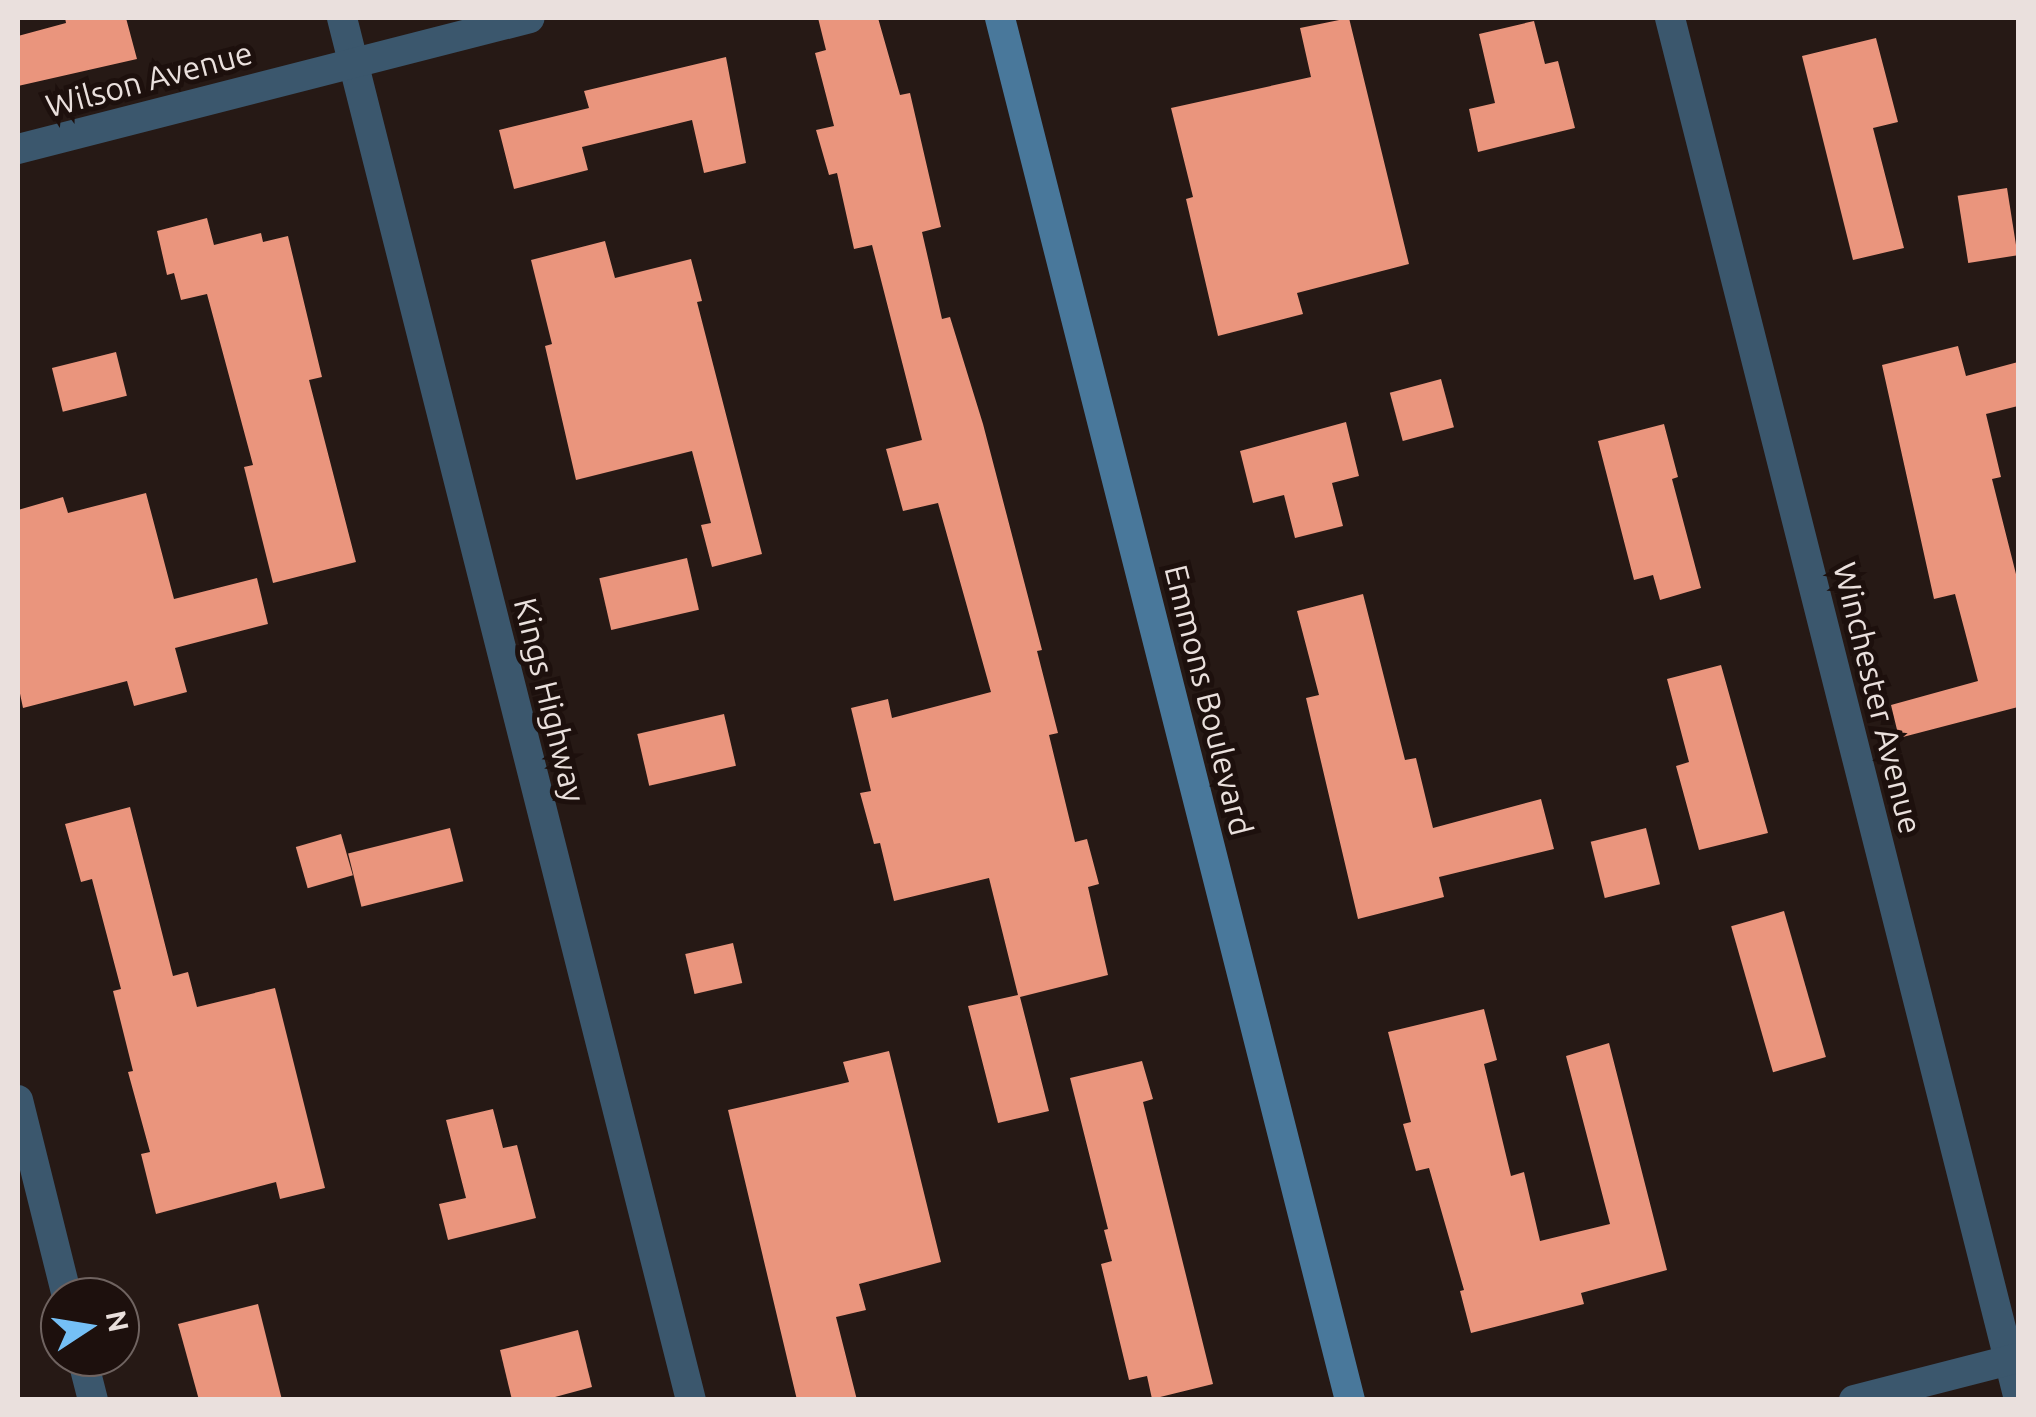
<!DOCTYPE html>
<style>
body{margin:0}
#map{position:relative;width:2036px;height:1417px;overflow:hidden;background:#261915;font-family:Ubuntu,sans-serif}
div>[style]{position:absolute}
.building>*{inset:0;background:#ea957d;transform-origin:0 0}
.street>*{height:30px;margin:-15px;padding:0 15px;transform-origin:15px;border-radius:15px;background:#3b576d}
.secondary>*{height:30px;margin:-15px;padding:0 15px;transform-origin:15px;border-radius:15px;background:#49789b}
span{translate:-50% -50%;white-space:nowrap;text-align:center;line-height:1.15;-webkit-text-stroke:10px #1d100d;paint-order:stroke}
.street-label{font-size:32px;color:#eae0dd}
.frame{position:absolute;inset:0;border:20px solid #eae0dd;pointer-events:none}
.north{position:absolute;left:40px;top:1277px;width:100px;height:100px;box-sizing:border-box;background:#1d100d;border:2px solid #6f6360;border-radius:50%;rotate:78deg;font-size:28px;font-weight:700;line-height:40px;text-align:center;color:#eae0dd}
.north::after{content:'';display:block;margin:auto;width:35px;height:45px;background:#75c0f6;clip-path:polygon(50% 0,100% 100%,50% 72%,0 100%)}
</style>
<div id="map">
<div class="building">
<i style="clip-path:polygon(65px 18px,126px 18px,137px 59px,18px 86px,18px 36px,66px 23px)"></i>
<i style="clip-path:polygon(818px 18px,878px 18px,900px 95px,910px 93px,941px 227px,922px 232px,942px 319px,950px 317px,983px 424px,1042px 650px,1037px 651px,1058px 733px,1049px 735px,1075px 842px,1087px 839px,1099px 884px,1088px 887px,1108px 975px,1020px 997px,1049px 1111px,998px 1123px,968px 1006px,1018px 995px,989px 878px,894px 901px,880px 843px,874px 844px,860px 793px,871px 791px,851px 708px,888px 699px,892px 718px,991px 692px,938px 503px,903px 511px,886px 449px,922px 440px,872px 245px,854px 249px,837px 173px,829px 175px,816px 130px,834px 126px,815px 53px,826px 50px)"></i>
<i style="clip-path:polygon(1349px 18px,1409px 264px,1297px 293px,1303px 314px,1218px 336px,1186px 199px,1193px 197px,1171px 108px,1311px 77px,1300px 28px)"></i>
<i style="clip-path:polygon(1534px 21px,1545px 64px,1558px 61px,1575px 128px,1478px 152px,1469px 109px,1495px 103px,1479px 34px)"></i>
<i style="clip-path:polygon(1876px 38px,1898px 122px,1873px 128px,1904px 248px,1853px 260px,1802px 56px)"></i>
<i style="clip-path:polygon(726px 57px,746px 163px,704px 173px,692px 120px,582px 147px,588px 170px,514px 189px,499px 130px,589px 108px,584px 91px)"></i>
<i style="left:2007px;top:188px;width:68px;height:50px;rotate:81deg"></i>
<i style="clip-path:polygon(207px 218px,214px 245px,261px 233px,263px 242px,288px 236px,322px 377px,309px 380px,356px 562px,273px 583px,244px 467px,253px 465px,207px 294px,181px 300px,174px 273px,167px 275px,157px 231px)"></i>
<i style="clip-path:polygon(605px 241px,615px 278px,691px 259px,702px 301px,697px 302px,762px 554px,712px 567px,701px 525px,711px 523px,692px 451px,576px 480px,545px 346px,552px 344px,531px 260px)"></i>
<i style="clip-path:polygon(1958px 346px,1966px 376px,2018px 362px,2018px 406px,1986px 414px,2001px 477px,1992px 479px,2018px 582px,2018px 707px,1899px 738px,1891px 705px,1978px 681px,1955px 594px,1934px 599px,1882px 365px)"></i>
<i style="left:116px;top:352px;width:45px;height:66px;rotate:76deg"></i>
<i style="left:1441px;top:379px;width:50px;height:53px;rotate:75deg"></i>
<i style="clip-path:polygon(1346px 422px,1359px 476px,1332px 483px,1343px 526px,1295px 538px,1284px 495px,1253px 503px,1240px 451px)"></i>
<i style="clip-path:polygon(1664px 424px,1678px 477px,1672px 479px,1701px 588px,1660px 600px,1653px 575px,1634px 580px,1598px 441px)"></i>
<i style="clip-path:polygon(146px 493px,174px 599px,257px 578px,268px 624px,175px 648px,187px 692px,134px 706px,127px 681px,23px 708px,18px 684px,18px 510px,63px 497px,68px 513px)"></i>
<i style="left:687px;top:558px;width:53px;height:90px;rotate:77deg"></i>
<i style="clip-path:polygon(1363px 594px,1405px 760px,1416px 758px,1433px 828px,1541px 799px,1554px 849px,1439px 877px,1444px 897px,1358px 919px,1306px 698px,1319px 695px,1297px 611px)"></i>
<i style="clip-path:polygon(1721px 665px,1768px 833px,1699px 850px,1676px 766px,1689px 762px,1667px 679px)"></i>
<i style="left:724px;top:714px;width:53px;height:89px;rotate:77deg"></i>
<i style="clip-path:polygon(130px 807px,173px 976px,188px 972px,197px 1007px,275px 988px,325px 1188px,280px 1199px,276px 1182px,156px 1214px,141px 1154px,150px 1152px,128px 1072px,133px 1071px,113px 991px,121px 989px,92px 879px,81px 882px,65px 824px)"></i>
<i style="left:450px;top:828px;width:55px;height:105px;rotate:76deg"></i>
<i style="left:1646px;top:828px;width:58px;height:57px;rotate:76deg"></i>
<i style="left:341px;top:834px;width:43px;height:47px;rotate:74deg"></i>
<i style="left:1784px;top:911px;width:152px;height:55px;rotate:74deg"></i>
<i style="left:733px;top:943px;width:41px;height:49px;rotate:77deg"></i>
<i style="clip-path:polygon(1484px 1009px,1497px 1060px,1484px 1064px,1511px 1176px,1524px 1172px,1540px 1241px,1610px 1224px,1566px 1056px,1609px 1043px,1667px 1270px,1581px 1293px,1584px 1304px,1471px 1333px,1460px 1291px,1464px 1290px,1429px 1168px,1416px 1171px,1403px 1124px,1411px 1122px,1388px 1032px)"></i>
<i style="clip-path:polygon(889px 1051px,941px 1262px,859px 1284px,866px 1310px,836px 1317px,857px 1400px,797px 1400px,728px 1110px,849px 1082px,843px 1062px)"></i>
<i style="clip-path:polygon(1142px 1061px,1153px 1099px,1143px 1102px,1213px 1384px,1152px 1399px,1147px 1376px,1129px 1380px,1101px 1264px,1112px 1261px,1104px 1230px,1108px 1229px,1070px 1078px)"></i>
<i style="clip-path:polygon(493px 1109px,503px 1148px,517px 1145px,536px 1218px,448px 1240px,439px 1204px,466px 1198px,446px 1120px)"></i>
<i style="clip-path:polygon(258px 1304px,282px 1400px,199px 1400px,178px 1324px)"></i>
<i style="clip-path:polygon(578px 1330px,592px 1387px,544px 1400px,512px 1400px,500px 1350px)"></i>
</div>
<div class="street">
<i style="left:342px;top:18px;width:1425px;rotate:75.83deg"></i>
<i style="left:1670px;top:18px;width:1420px;rotate:75.82deg"></i>
<i style="left:18px;top:149px;width:528px;rotate:-14.35deg"></i>
<i style="left:18px;top:1100px;width:203px;rotate:76deg"></i>
<i style="left:82px;top:1357px;width:44px;rotate:75.7deg"></i>
<i style="left:1854px;top:1400px;width:169px;rotate:-14.4deg"></i>
</div>
<div class="secondary">
<i style="left:1000px;top:18px;width:1426px;rotate:75.79deg"></i>
</div>
<div class="street-label">
<span style="left:149px;top:79px;rotate:-15deg">Wilson Avenue</span>
<span style="left:1878px;top:698px;rotate:76deg">Winchester Avenue</span>
<span style="left:550px;top:700px;rotate:76deg">Kings Highway</span>
<span style="left:1209px;top:700px;rotate:76deg">Emmons Boulevard</span>
</div>
<div class="frame"></div>
<div class="north">N</div>
</div>
